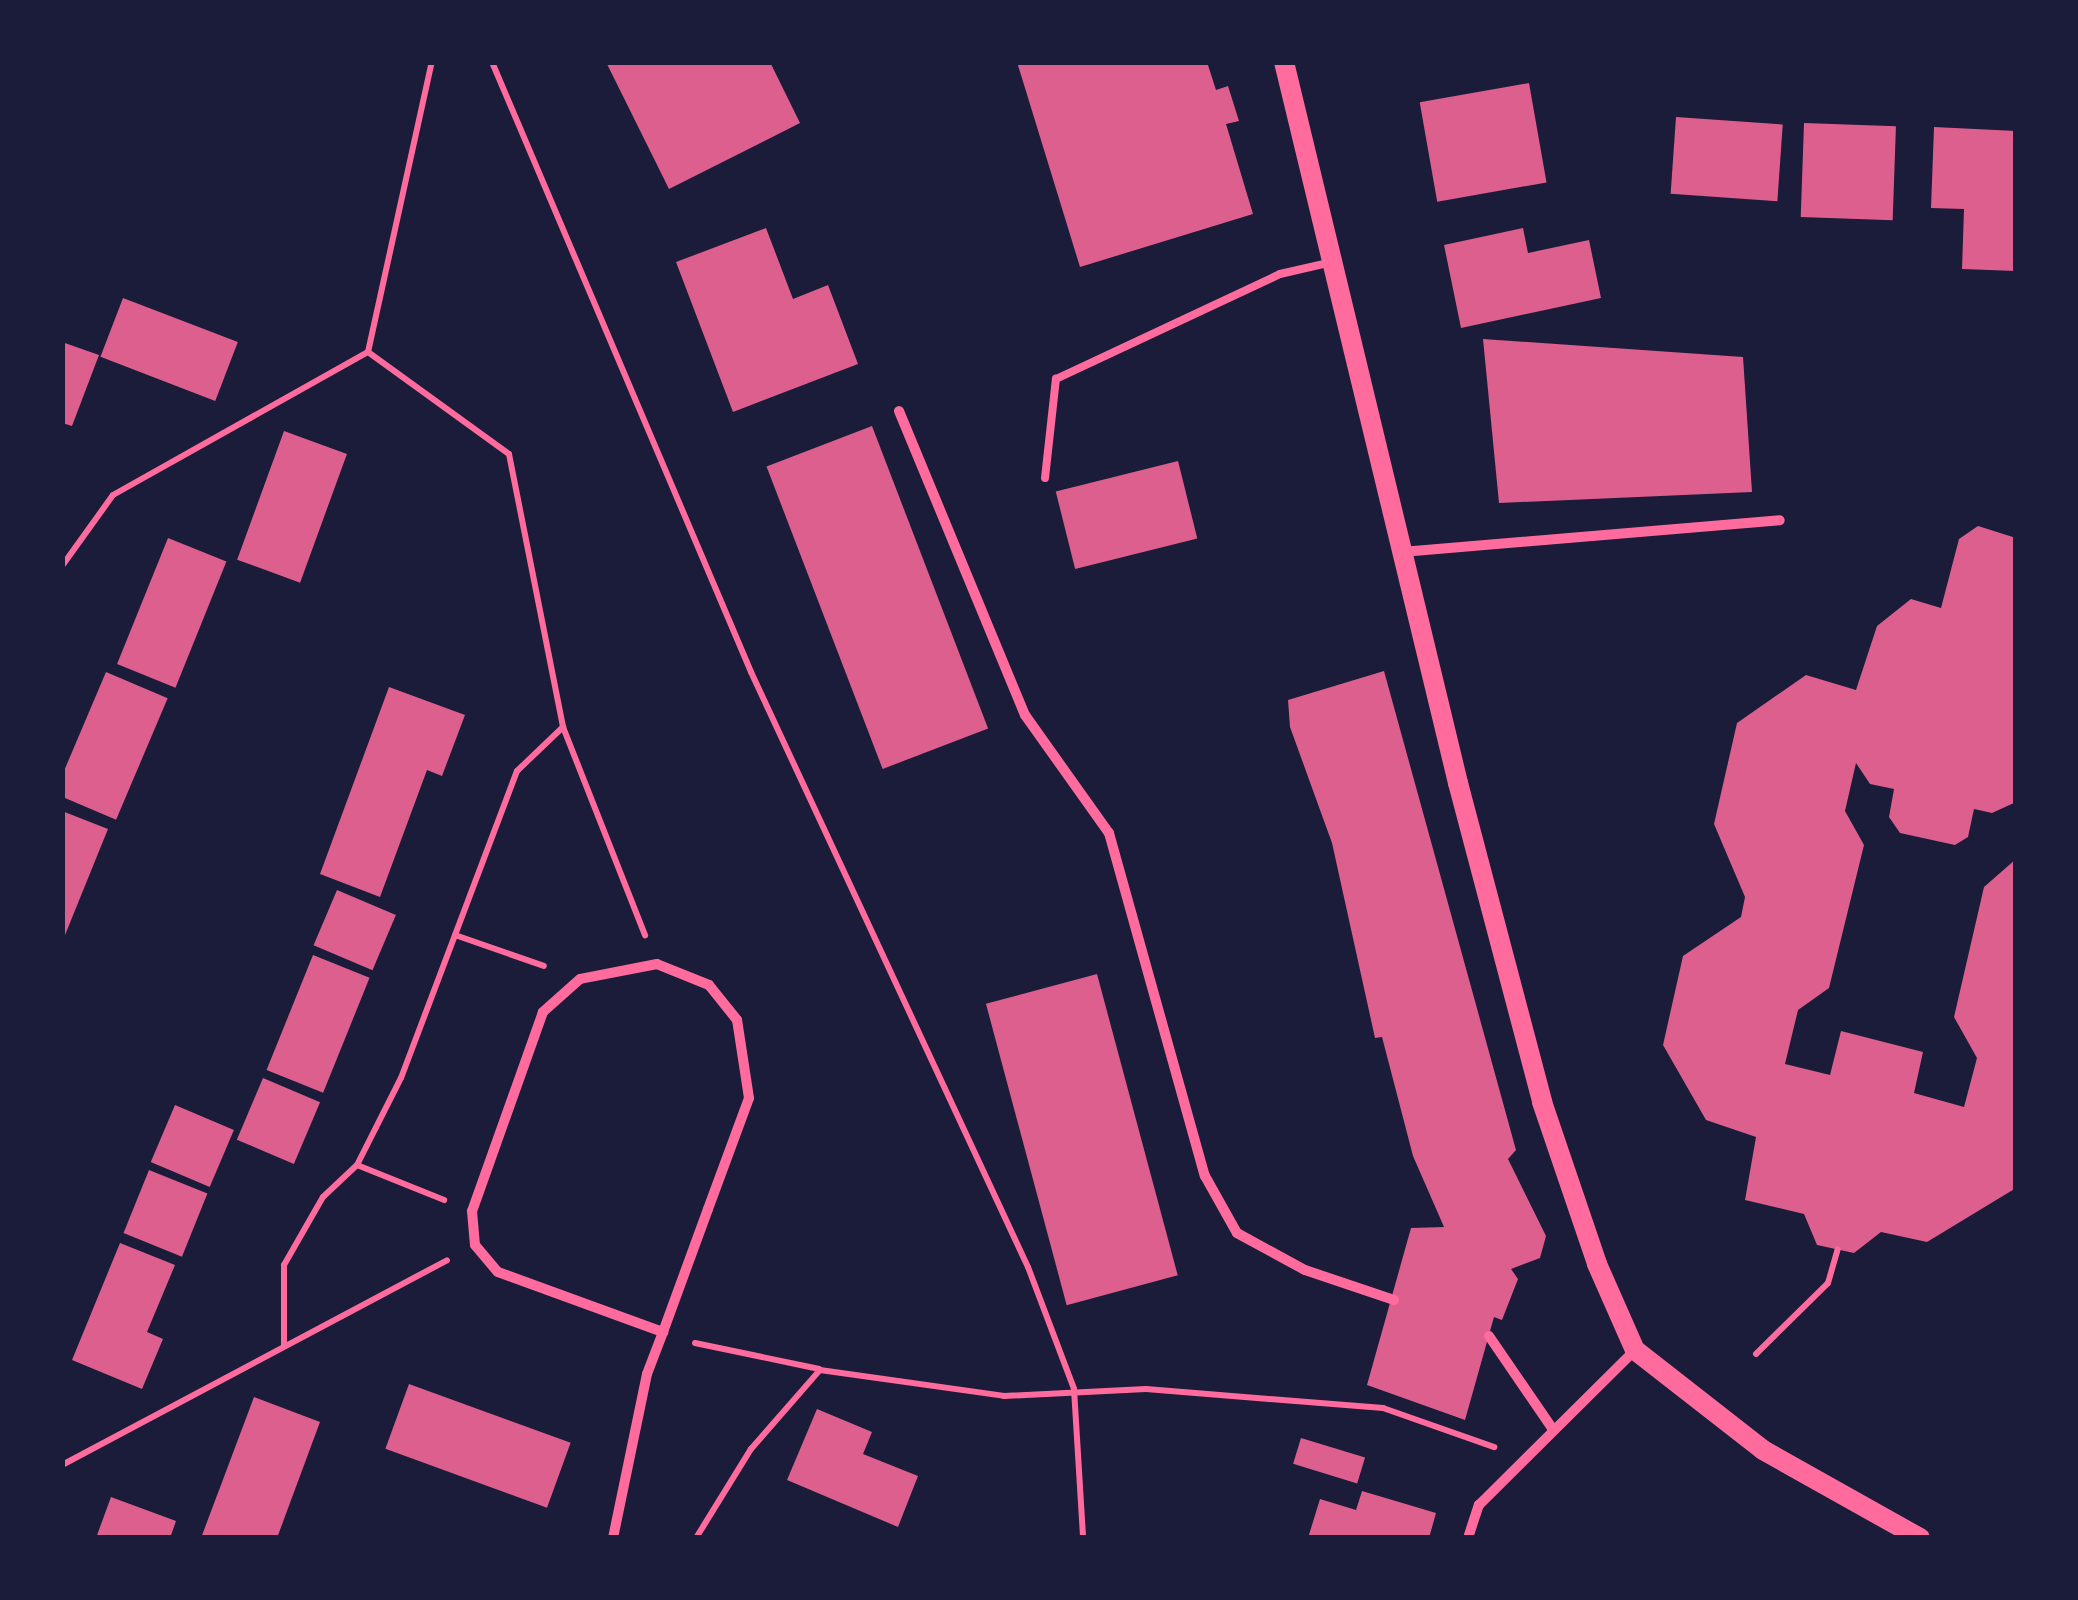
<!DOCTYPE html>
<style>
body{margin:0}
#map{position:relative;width:2078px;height:1600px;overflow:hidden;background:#1b1b3a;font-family:"Zilla Slab",serif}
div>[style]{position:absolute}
.building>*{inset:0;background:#dd5f8e;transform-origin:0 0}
.path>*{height:6px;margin:-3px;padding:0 3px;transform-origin:3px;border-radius:3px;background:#ff6b9d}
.service>*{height:8px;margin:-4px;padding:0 4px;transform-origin:4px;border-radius:4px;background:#ff6b9d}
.minor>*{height:10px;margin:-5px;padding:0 5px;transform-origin:5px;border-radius:5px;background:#ff6b9d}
.secondary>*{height:20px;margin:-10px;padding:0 10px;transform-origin:10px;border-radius:10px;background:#ff6b9d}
span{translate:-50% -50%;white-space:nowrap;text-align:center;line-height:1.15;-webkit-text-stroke:9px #1b1b3a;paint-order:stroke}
.frame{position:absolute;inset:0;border:65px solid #1b1b3a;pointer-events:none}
</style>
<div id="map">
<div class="building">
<i style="clip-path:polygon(606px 62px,770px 62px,800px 123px,669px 189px)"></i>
<i style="clip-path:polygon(1017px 62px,1207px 62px,1216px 90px,1228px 86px,1239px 121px,1226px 124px,1253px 214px,1080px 267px)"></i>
<i style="left:1529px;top:83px;width:101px;height:111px;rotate:80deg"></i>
<i style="left:1676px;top:117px;width:107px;height:77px;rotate:4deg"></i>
<i style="left:1804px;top:123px;width:92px;height:94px;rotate:2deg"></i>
<i style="clip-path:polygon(1934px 127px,2016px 131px,2016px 271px,1962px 269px,1964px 209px,1931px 208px)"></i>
<i style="clip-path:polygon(766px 228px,793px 299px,828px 285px,858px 364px,733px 412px,676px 262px)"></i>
<i style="clip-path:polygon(1523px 228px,1528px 253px,1589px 240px,1601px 298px,1461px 328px,1444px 245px)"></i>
<i style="left:123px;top:298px;width:123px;height:63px;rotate:21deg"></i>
<i style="clip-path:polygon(1483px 339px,1743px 357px,1752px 492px,1499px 503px)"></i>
<i style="clip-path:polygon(62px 342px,99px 355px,72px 426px,62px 423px)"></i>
<i style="left:872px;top:426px;width:324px;height:113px;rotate:69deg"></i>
<i style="left:284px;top:431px;width:67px;height:137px;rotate:20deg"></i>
<i style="left:1178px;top:461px;width:80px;height:126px;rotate:76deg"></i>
<i style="clip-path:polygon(1978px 526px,2016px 538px,2016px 802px,1992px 813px,1974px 809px,1968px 837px,1955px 845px,1900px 833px,1889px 817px,1894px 789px,1870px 784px,1856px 763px,1845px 811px,1864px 845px,1829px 988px,1798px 1010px,1785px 1064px,1830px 1075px,1841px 1031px,1923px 1052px,1914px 1093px,1964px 1107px,1977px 1058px,1954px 1017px,1984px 887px,2016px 859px,2016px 1188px,1927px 1242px,1881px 1232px,1854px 1253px,1817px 1245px,1804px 1214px,1745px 1200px,1756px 1137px,1706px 1120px,1663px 1045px,1683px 956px,1741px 917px,1745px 897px,1714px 824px,1737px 723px,1806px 675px,1856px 690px,1877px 626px,1911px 599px,1941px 608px,1959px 539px)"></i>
<i style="left:168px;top:538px;width:63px;height:136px;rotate:22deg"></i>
<i style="clip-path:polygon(1384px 671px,1516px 1150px,1508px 1159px,1546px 1236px,1540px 1258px,1511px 1269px,1518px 1279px,1502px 1320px,1494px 1317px,1465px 1420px,1367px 1385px,1411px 1228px,1444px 1227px,1413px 1156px,1382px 1037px,1375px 1038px,1332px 843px,1290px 727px,1288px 700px)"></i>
<i style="left:106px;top:672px;width:67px;height:132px;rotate:23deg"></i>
<i style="clip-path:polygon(389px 687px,465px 715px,442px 776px,427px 770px,380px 897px,320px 874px)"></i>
<i style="clip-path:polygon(62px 811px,108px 829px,63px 940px,62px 940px)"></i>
<i style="left:337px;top:890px;width:64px;height:60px;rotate:23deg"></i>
<i style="left:313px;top:955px;width:61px;height:124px;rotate:22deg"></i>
<i style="left:1097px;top:974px;width:312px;height:115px;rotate:75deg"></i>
<i style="left:263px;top:1078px;width:62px;height:67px;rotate:23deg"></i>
<i style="left:175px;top:1105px;width:64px;height:62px;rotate:23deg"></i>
<i style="left:149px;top:1170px;width:63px;height:68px;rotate:22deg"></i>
<i style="clip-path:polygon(120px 1243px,175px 1265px,147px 1332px,163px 1339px,142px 1389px,72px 1360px)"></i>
<i style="left:409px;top:1384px;width:172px;height:69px;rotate:20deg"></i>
<i style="clip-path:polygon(254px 1397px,320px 1422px,277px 1538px,201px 1538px)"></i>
<i style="clip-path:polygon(817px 1409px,872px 1432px,863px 1454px,918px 1476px,898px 1527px,787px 1480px)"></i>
<i style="left:1301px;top:1438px;width:67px;height:27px;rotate:17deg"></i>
<i style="clip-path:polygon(1362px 1491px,1436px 1513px,1429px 1538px,1308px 1538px,1320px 1499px,1356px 1510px)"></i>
<i style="clip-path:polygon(111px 1497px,176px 1521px,170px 1538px,96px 1538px)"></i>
</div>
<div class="path">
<i style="left:492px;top:62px;width:663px;rotate:66.99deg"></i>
<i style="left:751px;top:672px;width:656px;rotate:65.04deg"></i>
<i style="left:1028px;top:1267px;width:130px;rotate:69.3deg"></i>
<i style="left:1074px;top:1389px;width:149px;rotate:86.5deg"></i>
<i style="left:368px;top:352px;width:174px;rotate:35.9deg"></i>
<i style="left:509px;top:454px;width:278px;rotate:78.8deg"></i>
<i style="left:368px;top:352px;width:297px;rotate:-77.6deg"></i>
<i style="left:62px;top:566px;width:87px;rotate:-54.3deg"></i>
<i style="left:113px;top:495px;width:292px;rotate:-29.3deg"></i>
<i style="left:455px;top:935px;width:94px;rotate:19.2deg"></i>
<i style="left:357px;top:1165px;width:94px;rotate:21.9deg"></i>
<i style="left:695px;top:1343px;width:127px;rotate:11.8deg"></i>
<i style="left:284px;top:1345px;width:80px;rotate:-90deg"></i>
<i style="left:284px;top:1265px;width:78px;rotate:-60.2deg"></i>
<i style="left:323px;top:1197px;width:47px;rotate:-43.3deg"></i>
<i style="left:357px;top:1165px;width:97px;rotate:-63.2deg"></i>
<i style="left:401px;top:1078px;width:328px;rotate:-69.3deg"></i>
<i style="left:517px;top:771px;width:64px;rotate:-43.7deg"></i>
<i style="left:563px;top:727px;width:224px;rotate:68.5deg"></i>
<i style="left:1756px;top:1354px;width:101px;rotate:-44.6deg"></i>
<i style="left:1828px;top:1283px;width:35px;rotate:-74deg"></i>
<i style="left:62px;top:1465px;width:436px;rotate:-28deg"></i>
<i style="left:696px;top:1538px;width:105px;rotate:-58.3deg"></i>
<i style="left:751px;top:1449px;width:105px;rotate:-48.9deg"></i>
<i style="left:820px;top:1370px;width:186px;rotate:8deg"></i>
<i style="left:1004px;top:1396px;width:142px;rotate:-2.8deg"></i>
<i style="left:1146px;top:1389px;width:238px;rotate:4.6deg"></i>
<i style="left:1383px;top:1408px;width:118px;rotate:19.4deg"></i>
</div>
<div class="service">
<i style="left:1045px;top:478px;width:100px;rotate:-83.7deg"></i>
<i style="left:1056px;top:379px;width:247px;rotate:-25.1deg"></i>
<i style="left:1280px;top:274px;width:53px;rotate:-13deg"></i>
</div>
<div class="minor">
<i style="left:899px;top:411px;width:329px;rotate:67.5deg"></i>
<i style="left:1025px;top:715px;width:145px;rotate:54.6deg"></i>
<i style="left:1109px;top:833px;width:356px;rotate:74.4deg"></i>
<i style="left:1205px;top:1176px;width:65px;rotate:60.7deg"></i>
<i style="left:1237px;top:1233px;width:77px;rotate:28.6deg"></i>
<i style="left:1305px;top:1270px;width:94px;rotate:18.6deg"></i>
<i style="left:1402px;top:552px;width:379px;rotate:-4.8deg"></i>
<i style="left:1489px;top:1336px;width:112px;rotate:55.6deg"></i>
<i style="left:613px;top:1538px;width:167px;rotate:-78.3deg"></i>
<i style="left:647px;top:1374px;width:45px;rotate:-69.1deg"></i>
<i style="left:663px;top:1332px;width:131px;rotate:-69.9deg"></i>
<i style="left:708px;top:1209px;width:118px;rotate:-69.7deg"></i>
<i style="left:749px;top:1098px;width:79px;rotate:-98.7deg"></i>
<i style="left:737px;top:1020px;width:45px;rotate:-128.7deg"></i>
<i style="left:709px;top:985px;width:56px;rotate:-158deg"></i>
<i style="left:657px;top:964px;width:78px;rotate:169deg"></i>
<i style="left:580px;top:979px;width:50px;rotate:138.3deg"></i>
<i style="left:543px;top:1012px;width:211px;rotate:109.6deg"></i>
<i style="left:472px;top:1211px;width:34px;rotate:85deg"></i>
<i style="left:475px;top:1245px;width:35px;rotate:50deg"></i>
<i style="left:498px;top:1272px;width:176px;rotate:20deg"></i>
<i style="left:1468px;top:1538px;width:35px;rotate:-72deg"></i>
<i style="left:1479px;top:1505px;width:220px;rotate:-44.8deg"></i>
</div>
<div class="secondary">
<i style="left:1284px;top:62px;width:742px;rotate:76.43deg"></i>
<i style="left:1458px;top:783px;width:330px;rotate:75.2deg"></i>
<i style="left:1542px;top:1102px;width:171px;rotate:71.2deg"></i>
<i style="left:1597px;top:1264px;width:94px;rotate:66.2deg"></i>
<i style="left:1635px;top:1350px;width:162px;rotate:38deg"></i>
<i style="left:1763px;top:1450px;width:180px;rotate:29.3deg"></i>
</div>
<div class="frame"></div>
</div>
